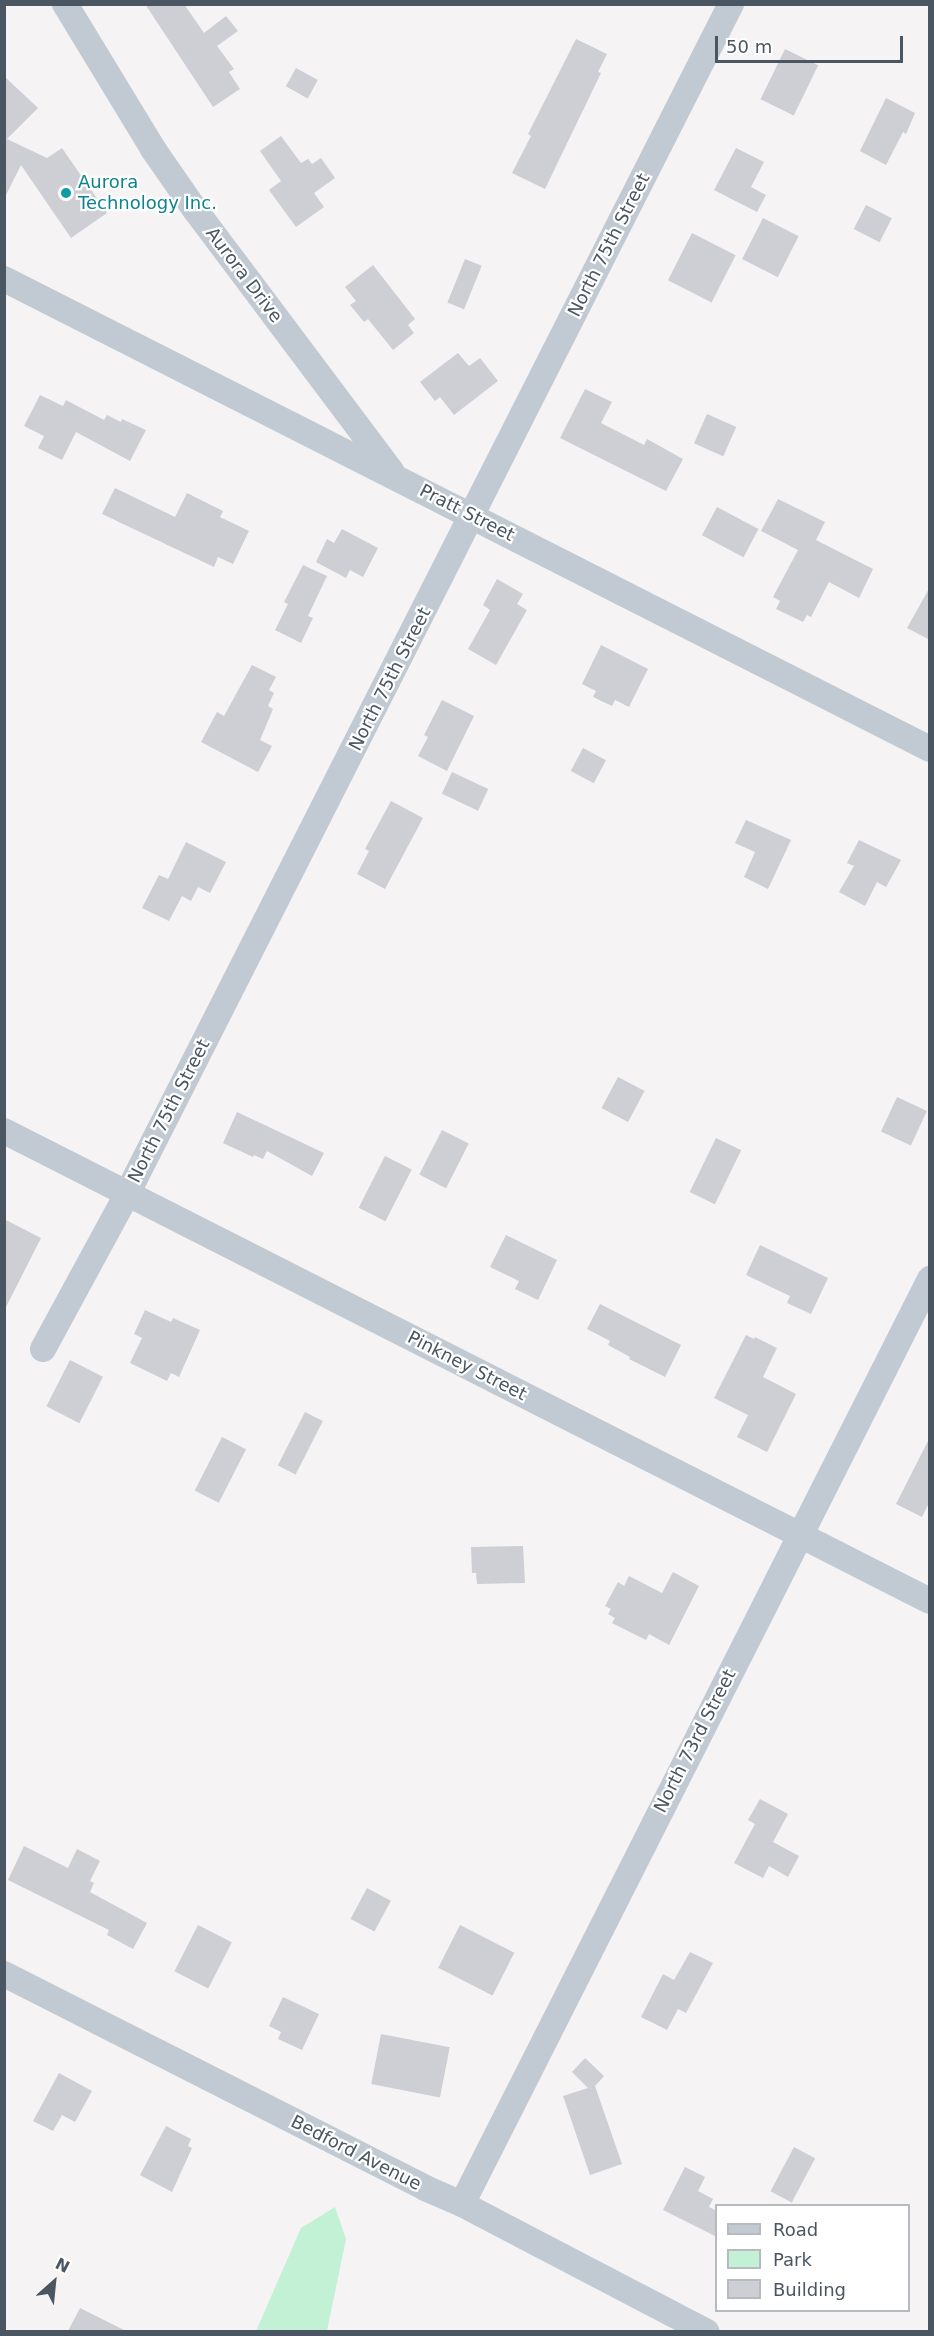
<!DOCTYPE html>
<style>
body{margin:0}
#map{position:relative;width:934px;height:2336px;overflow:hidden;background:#f5f3f3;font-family:"DejaVu Sans",sans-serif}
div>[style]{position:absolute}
.green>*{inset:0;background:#c3f1d5}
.building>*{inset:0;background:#cdcfd5;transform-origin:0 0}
.minor>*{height:26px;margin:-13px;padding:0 13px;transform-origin:13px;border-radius:13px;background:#c1cad2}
.dots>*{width:16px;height:16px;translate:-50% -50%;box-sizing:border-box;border:3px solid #fff;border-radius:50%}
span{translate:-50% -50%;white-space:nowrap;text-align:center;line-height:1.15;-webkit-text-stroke:4.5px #fff;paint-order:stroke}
.culture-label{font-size:18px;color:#0d838f}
.left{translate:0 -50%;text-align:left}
.street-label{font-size:18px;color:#4a5661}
.frame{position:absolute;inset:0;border:6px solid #4a5661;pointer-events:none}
.legend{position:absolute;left:715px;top:2204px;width:195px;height:108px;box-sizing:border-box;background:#fff;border:2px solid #b7bbc0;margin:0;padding:8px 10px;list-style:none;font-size:18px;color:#4a5661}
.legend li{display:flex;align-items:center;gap:12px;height:30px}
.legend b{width:30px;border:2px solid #b7bbc0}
.north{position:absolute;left:24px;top:2252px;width:60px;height:60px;-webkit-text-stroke:4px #fff;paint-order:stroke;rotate:27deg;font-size:16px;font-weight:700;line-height:24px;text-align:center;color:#4a5661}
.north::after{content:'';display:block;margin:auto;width:21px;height:27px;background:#4a5661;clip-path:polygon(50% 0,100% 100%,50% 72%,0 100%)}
.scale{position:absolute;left:715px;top:36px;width:188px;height:27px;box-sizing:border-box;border:3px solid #4a5661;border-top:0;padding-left:8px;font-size:18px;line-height:21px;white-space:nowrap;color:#4a5661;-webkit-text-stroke:4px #fff;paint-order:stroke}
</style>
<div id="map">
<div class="green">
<i style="clip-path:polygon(335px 2207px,346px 2239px,327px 2331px,256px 2331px,301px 2228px)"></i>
</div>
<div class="building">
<i style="clip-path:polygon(145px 4px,184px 4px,204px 33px,226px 16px,238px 31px,217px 46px,234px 69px,229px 72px,240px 89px,213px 107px)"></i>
<i style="clip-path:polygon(576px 39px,607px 54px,598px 72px,601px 73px,545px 189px,512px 173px,531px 136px,528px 134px)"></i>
<i style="left:785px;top:49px;width:37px;height:56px;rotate:26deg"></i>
<i style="left:296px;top:68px;width:25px;height:21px;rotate:29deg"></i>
<i style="clip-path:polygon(4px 76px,38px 108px,7px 139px,47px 158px,62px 148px,107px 213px,71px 238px,21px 165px,4px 199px)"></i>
<i style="clip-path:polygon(886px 98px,915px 113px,906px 134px,903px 132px,886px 165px,860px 151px)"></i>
<i style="clip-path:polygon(281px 136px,301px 163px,308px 159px,312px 164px,321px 158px,335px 178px,314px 193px,324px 207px,296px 227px,269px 190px,281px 181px,260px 151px)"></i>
<i style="clip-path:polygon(736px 148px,764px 162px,751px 187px,766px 195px,757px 212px,714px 190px)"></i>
<i style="left:866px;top:205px;width:29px;height:27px;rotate:27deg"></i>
<i style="left:763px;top:218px;width:40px;height:46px;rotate:27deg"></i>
<i style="left:692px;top:233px;width:49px;height:53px;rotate:27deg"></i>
<i style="left:465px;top:259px;width:18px;height:47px;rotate:22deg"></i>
<i style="clip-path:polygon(373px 265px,415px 319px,408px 325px,414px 333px,393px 350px,368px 319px,364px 322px,350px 305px,356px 301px,345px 287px)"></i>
<i style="clip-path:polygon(458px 353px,469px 366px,480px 358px,498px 381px,454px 415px,440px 397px,435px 401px,420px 382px)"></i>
<i style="clip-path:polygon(585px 389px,612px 402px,601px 423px,644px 445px,647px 439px,683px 459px,666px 491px,560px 438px)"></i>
<i style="clip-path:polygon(40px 395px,63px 406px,66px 400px,104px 420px,107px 415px,121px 422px,122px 419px,146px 430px,130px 461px,76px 432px,62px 460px,38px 448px,44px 436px,24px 426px)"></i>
<i style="left:707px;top:414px;width:32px;height:32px;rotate:24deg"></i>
<i style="clip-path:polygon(115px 488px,175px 517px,187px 493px,223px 511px,220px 517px,249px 531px,233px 564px,218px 557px,214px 567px,102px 514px)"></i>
<i style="clip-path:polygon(778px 499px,825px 522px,816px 540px,873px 569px,859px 598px,829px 582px,811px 617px,807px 615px,803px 622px,776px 609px,780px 601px,773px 597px,798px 550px,761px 531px)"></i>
<i style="left:717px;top:507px;width:47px;height:32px;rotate:28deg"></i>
<i style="clip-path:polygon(342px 529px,378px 548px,363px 577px,350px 570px,346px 578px,316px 562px,327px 539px,334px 543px)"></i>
<i style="clip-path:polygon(303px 565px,327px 576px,308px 616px,313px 618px,301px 643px,275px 630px,288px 604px,284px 602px)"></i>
<i style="clip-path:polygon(497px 579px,523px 594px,517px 604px,527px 610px,496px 665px,468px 649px,490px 610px,483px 605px)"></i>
<i style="clip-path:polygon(930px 587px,930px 640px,907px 628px)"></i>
<i style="clip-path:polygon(601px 645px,648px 669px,629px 707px,615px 700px,612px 706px,593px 697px,596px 691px,582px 684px)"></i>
<i style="clip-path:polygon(252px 665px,276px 677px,269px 690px,274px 693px,268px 706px,273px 709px,260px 740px,272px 746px,258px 772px,201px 742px,217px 712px,224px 716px)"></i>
<i style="clip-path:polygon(442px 700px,474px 716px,447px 771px,418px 756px,428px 737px,424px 735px)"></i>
<i style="left:583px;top:748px;width:26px;height:26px;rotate:28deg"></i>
<i style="left:452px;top:772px;width:40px;height:24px;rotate:25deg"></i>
<i style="clip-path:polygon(391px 801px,423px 818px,385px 889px,357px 874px,369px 851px,365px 849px)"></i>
<i style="clip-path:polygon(746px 820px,791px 840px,768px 889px,744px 877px,755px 852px,735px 843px)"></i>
<i style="clip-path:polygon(859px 840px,901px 860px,886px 887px,877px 882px,865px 906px,839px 892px,854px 866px,847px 863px)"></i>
<i style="clip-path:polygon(186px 842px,226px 862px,210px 893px,198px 887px,191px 901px,182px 896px,169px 921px,142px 908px,159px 875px,168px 879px)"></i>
<i style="left:618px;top:1077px;width:30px;height:35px;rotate:28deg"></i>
<i style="left:897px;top:1097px;width:33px;height:38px;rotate:25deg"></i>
<i style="clip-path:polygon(237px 1112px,324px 1153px,312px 1176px,267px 1151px,263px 1159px,254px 1155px,253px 1157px,223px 1143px)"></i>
<i style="left:442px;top:1130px;width:30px;height:50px;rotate:27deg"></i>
<i style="left:716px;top:1138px;width:28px;height:60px;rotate:26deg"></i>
<i style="left:385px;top:1156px;width:30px;height:58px;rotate:27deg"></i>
<i style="clip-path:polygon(4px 1219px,41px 1238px,4px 1311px)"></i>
<i style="clip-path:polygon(506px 1235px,557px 1260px,538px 1300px,515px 1289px,519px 1281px,490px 1267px)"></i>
<i style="clip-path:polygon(760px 1245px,828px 1278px,811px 1314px,787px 1303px,790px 1296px,746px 1275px)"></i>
<i style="clip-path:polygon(600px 1304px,681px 1345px,665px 1377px,629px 1359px,630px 1357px,608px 1345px,610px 1341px,587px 1329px)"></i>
<i style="clip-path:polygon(145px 1310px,171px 1322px,173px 1318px,200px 1330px,179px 1377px,171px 1373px,167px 1381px,130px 1363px,142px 1338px,134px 1334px)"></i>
<i style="clip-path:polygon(746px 1335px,754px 1339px,755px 1337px,777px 1348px,763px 1377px,796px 1394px,767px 1452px,737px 1437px,748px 1415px,714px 1398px)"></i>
<i style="left:70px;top:1360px;width:37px;height:52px;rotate:27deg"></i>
<i style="left:305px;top:1412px;width:20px;height:60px;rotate:27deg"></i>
<i style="left:222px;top:1437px;width:27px;height:60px;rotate:27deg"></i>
<i style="clip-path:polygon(930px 1437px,930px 1501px,922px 1517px,896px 1504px)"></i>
<i style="clip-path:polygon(523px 1546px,525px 1583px,477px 1584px,476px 1573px,472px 1573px,471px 1547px)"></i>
<i style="clip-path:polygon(673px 1572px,699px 1586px,669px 1645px,649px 1634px,646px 1640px,612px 1623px,615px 1618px,608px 1614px,611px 1609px,605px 1606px,618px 1582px,624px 1586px,629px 1576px,662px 1593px)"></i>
<i style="clip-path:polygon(760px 1799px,788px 1814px,773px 1842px,799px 1856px,788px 1877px,769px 1866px,763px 1878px,734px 1863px,755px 1824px,748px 1820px)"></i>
<i style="clip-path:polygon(24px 1846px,68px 1868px,77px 1849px,100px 1861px,90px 1881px,94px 1883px,90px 1892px,147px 1923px,133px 1949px,107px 1935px,109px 1930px,8px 1880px)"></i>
<i style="left:367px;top:1888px;width:27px;height:35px;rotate:28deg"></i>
<i style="left:198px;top:1925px;width:38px;height:52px;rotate:27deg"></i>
<i style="left:460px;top:1925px;width:61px;height:48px;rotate:27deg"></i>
<i style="clip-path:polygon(690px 1952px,713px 1963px,686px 2013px,678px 2009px,667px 2030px,641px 2017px,663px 1974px,674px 1980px)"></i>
<i style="clip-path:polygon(283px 1997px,319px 2014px,302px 2050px,278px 2039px,281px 2032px,269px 2026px)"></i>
<i style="left:381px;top:2034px;width:70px;height:51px;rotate:11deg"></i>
<i style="clip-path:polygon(585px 2058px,604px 2076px,595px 2086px,622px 2164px,590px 2175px,563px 2096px,588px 2088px,572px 2072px)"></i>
<i style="clip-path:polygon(59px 2073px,92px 2091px,75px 2122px,62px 2115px,53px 2131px,33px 2121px)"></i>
<i style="clip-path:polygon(166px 2126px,191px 2139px,188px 2146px,192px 2148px,172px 2192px,140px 2175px)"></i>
<i style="left:794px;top:2147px;width:24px;height:50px;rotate:28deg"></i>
<i style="clip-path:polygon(685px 2167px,705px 2177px,698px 2191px,713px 2199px,709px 2207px,717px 2211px,717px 2237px,663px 2210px)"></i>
<i style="clip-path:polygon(80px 2308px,126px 2331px,68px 2331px)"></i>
</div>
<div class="minor">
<i style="left:65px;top:4px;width:170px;rotate:58.7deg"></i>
<i style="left:153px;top:149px;width:75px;rotate:55.3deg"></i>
<i style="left:196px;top:211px;width:326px;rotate:53.1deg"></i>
<i style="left:4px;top:279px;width:1038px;rotate:26.91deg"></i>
<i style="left:4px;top:1131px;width:1038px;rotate:26.91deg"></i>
<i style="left:43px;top:1349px;width:176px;rotate:-61.5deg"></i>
<i style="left:127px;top:1194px;width:1335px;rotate:-63.09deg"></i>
<i style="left:4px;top:1974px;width:472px;rotate:26.9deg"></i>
<i style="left:425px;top:2188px;width:40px;rotate:23.4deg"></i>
<i style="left:462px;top:2204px;width:276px;rotate:27.6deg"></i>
<i style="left:462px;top:2204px;width:1037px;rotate:-63.16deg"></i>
</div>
<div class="dots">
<i style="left:66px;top:193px;background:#0f9aa8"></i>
</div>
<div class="culture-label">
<span class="left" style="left:78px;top:193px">Aurora<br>Technology Inc.</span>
</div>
<div class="street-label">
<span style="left:609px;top:245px;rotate:-63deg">North 75th Street</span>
<span style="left:244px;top:275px;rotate:53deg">Aurora Drive</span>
<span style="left:467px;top:513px;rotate:27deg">Pratt Street</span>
<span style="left:390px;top:679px;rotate:-63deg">North 75th Street</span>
<span style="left:169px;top:1111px;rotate:-63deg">North 75th Street</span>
<span style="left:467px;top:1366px;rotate:27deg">Pinkney Street</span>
<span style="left:695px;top:1741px;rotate:-63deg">North 73rd Street</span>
<span style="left:356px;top:2153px;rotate:27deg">Bedford Avenue</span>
</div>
<div class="frame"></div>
<ul class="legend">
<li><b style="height:8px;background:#c1cad2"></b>Road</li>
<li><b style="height:16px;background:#c3f1d5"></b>Park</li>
<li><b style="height:16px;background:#cdcfd5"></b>Building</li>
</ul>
<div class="north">N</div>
<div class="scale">50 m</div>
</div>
